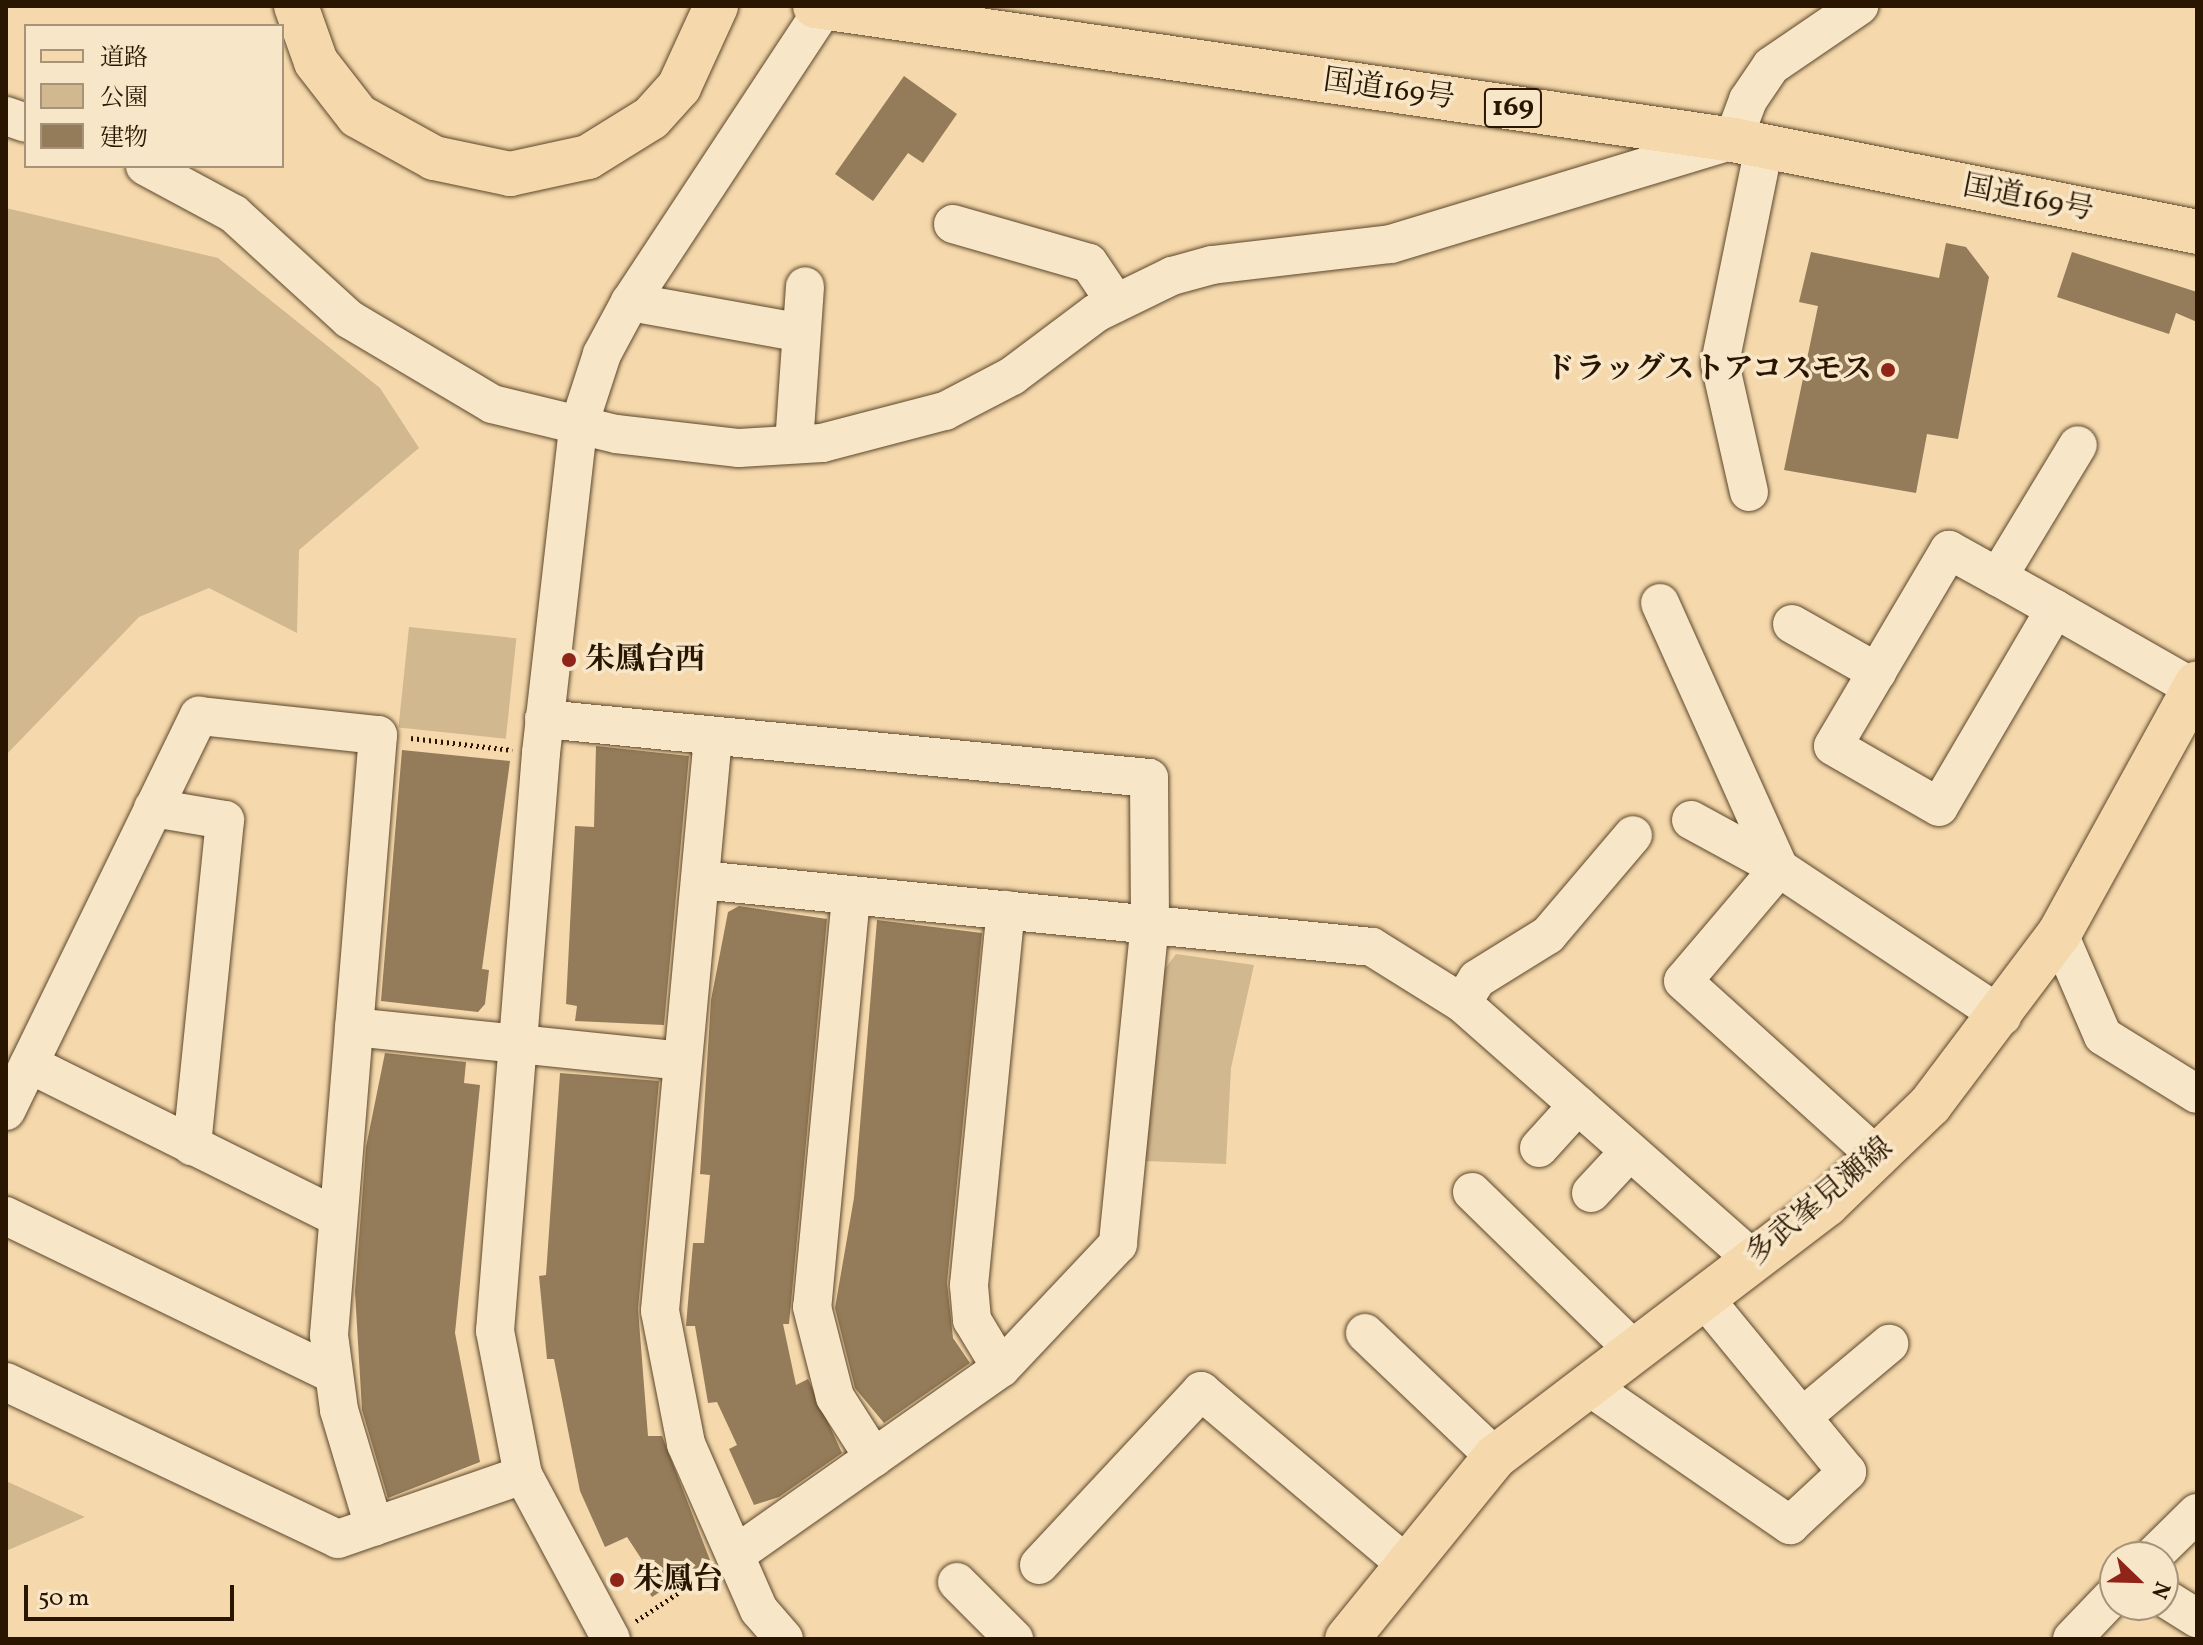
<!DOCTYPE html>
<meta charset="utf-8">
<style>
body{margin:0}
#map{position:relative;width:2203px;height:1645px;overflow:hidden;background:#f5d9ac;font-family:Vollkorn,"Noto Serif JP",serif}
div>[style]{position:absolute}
.green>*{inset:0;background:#d2b88f;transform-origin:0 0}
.building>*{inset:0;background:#947b59}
.path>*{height:5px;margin-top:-2.5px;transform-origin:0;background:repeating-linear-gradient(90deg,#2a1600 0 2px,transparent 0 6px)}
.roads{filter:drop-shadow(0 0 2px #5d472b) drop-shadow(0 0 2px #5d472b)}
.minor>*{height:38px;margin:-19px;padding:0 19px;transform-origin:19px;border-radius:19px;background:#f8e6c9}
.major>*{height:44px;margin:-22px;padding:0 22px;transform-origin:22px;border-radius:22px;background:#f5d9ac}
.highway>*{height:44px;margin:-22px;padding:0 22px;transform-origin:22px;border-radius:22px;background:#f5d9ac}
.dots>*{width:22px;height:22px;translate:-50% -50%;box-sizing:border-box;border:4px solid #f8e6c9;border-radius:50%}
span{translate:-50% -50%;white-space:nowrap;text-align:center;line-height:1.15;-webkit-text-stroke:7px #f8e6c9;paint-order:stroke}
.shield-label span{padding:2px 6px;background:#f8e6c9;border:2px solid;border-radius:6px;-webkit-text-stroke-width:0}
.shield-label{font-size:28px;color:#2a1600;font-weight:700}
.street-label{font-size:30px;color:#2a1600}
.poi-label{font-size:30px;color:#2a1600;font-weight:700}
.right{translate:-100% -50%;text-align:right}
.left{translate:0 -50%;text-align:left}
.frame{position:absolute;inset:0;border:8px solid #2a1600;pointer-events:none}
.legend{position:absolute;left:24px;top:24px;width:260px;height:144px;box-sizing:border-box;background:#f8e6c9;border:2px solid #a69379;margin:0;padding:10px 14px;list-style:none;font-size:24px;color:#2a1600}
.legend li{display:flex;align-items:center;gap:16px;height:40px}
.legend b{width:40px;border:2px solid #a69379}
.north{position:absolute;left:2099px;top:1541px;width:80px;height:80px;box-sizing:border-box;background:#f8e6c9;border:2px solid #a69379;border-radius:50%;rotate:113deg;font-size:22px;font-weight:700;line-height:32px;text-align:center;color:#2a1600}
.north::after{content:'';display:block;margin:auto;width:28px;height:36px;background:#8f2418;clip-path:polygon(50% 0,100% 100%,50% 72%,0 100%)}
.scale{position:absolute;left:24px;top:1585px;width:210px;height:36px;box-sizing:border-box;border:4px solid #2a1600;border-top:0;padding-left:10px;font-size:24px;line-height:28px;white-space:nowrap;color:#2a1600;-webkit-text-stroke:6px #f8e6c9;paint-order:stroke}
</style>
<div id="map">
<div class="green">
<i style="clip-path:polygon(6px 208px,218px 258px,380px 388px,419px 448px,299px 550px,297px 633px,209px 588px,139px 617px,6px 755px)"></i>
<i style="left:409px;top:627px;width:108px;height:101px;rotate:6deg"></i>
<i style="clip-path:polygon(1176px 954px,1254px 965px,1231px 1068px,1226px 1164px,1144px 1161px,1161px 974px)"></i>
<i style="clip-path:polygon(6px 1481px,85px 1517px,6px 1551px)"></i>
</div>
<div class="building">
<i style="clip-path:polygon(904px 76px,957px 114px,923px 163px,908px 153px,873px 201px,835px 174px)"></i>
<i style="clip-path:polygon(1946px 243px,1966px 247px,1989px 277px,1958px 439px,1927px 434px,1916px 493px,1784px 470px,1818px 306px,1799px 302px,1811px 252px,1939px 278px)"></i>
<i style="clip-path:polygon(2072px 252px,2197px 292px,2197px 322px,2176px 313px,2169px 334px,2057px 297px)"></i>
<i style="clip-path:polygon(596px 746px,689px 756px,664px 1025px,575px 1021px,577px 1006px,566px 1004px,575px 826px,594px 827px)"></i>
<i style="clip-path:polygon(402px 750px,510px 761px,482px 969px,489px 970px,485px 1004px,478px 1012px,381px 1001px)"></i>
<i style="clip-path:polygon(739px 906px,827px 919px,789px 1324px,783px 1324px,796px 1385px,808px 1379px,842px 1453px,779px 1497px,754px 1505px,729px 1449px,737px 1445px,717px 1402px,708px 1403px,695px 1326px,686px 1326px,693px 1243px,704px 1243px,710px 1175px,700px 1174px,711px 1000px,728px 912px)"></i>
<i style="clip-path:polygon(877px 920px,982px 933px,947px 1283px,953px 1338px,970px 1363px,884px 1423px,855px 1388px,835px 1308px,854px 1198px)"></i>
<i style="clip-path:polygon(385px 1053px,466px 1062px,464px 1083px,480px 1085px,455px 1333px,480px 1462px,388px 1498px,362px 1410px,355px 1292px,366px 1147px)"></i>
<i style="clip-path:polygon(560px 1073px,659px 1081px,638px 1309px,648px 1436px,662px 1436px,710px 1560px,652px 1597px,640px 1578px,650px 1572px,627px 1537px,605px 1547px,580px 1491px,554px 1359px,547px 1359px,539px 1276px,546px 1275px)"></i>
</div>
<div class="path">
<i style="left:411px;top:738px;width:102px;rotate:6.8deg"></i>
<i style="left:636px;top:1621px;width:87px;rotate:-33.7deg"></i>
</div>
<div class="roads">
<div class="minor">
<i style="left:6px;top:116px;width:21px;rotate:19deg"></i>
<i style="left:145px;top:166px;width:101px;rotate:28.3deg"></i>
<i style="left:234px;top:214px;width:156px;rotate:42.4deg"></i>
<i style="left:349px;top:319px;width:166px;rotate:30.7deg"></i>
<i style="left:492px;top:404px;width:128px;rotate:13.6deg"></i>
<i style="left:616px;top:434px;width:124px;rotate:6.5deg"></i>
<i style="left:739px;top:448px;width:83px;rotate:-3.4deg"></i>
<i style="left:822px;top:443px;width:127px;rotate:-14.6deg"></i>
<i style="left:945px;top:411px;width:76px;rotate:-27.6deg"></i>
<i style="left:1012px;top:376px;width:105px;rotate:-36.9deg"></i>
<i style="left:1096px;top:313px;width:85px;rotate:-26deg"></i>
<i style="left:1172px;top:276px;width:41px;rotate:-15.4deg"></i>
<i style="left:1212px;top:265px;width:180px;rotate:-6.7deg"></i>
<i style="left:1391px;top:244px;width:357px;rotate:-16.9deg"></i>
<i style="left:1733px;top:140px;width:43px;rotate:-69.4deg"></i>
<i style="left:1748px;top:100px;width:41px;rotate:-55.9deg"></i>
<i style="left:1771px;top:66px;width:107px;rotate:-34.3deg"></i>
<i style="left:953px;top:224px;width:141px;rotate:16deg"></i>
<i style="left:1089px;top:263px;width:48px;rotate:56deg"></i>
<i style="left:630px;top:302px;width:169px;rotate:10.2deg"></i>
<i style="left:794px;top:444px;width:158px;rotate:-86deg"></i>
<i style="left:1749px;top:492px;width:132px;rotate:-102.7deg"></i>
<i style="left:1720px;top:363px;width:221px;rotate:-78.5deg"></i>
<i style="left:1998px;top:577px;width:154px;rotate:-58.8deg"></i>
<i style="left:1660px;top:603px;width:290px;rotate:65.8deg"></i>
<i style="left:1779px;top:868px;width:268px;rotate:33.6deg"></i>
<i style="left:2055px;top:609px;width:229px;rotate:120.4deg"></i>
<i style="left:1939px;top:807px;width:122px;rotate:-150.1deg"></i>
<i style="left:1833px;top:746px;width:228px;rotate:-59.4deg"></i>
<i style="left:1949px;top:550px;width:56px;rotate:28.9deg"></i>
<i style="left:1998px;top:577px;width:65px;rotate:29.3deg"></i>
<i style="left:2055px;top:609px;width:163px;rotate:29.7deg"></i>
<i style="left:1792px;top:624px;width:98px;rotate:29.5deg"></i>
<i style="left:544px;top:719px;width:608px;rotate:5.57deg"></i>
<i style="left:1149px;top:778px;width:144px;rotate:89.6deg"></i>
<i style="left:1150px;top:922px;width:324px;rotate:95.7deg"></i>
<i style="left:1118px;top:1244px;width:170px;rotate:133.3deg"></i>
<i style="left:1001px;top:1368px;width:325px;rotate:144.9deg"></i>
<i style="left:713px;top:737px;width:576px;rotate:95.28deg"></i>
<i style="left:660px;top:1311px;width:136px;rotate:78.9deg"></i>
<i style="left:686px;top:1444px;width:181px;rotate:66.3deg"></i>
<i style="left:759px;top:1610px;width:38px;rotate:49deg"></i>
<i style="left:153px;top:808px;width:73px;rotate:9.5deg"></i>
<i style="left:225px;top:820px;width:328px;rotate:95.8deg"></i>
<i style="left:1691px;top:820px;width:100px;rotate:28.6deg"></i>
<i style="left:1779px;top:868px;width:148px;rotate:130.3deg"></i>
<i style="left:1683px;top:981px;width:264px;rotate:42.1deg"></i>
<i style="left:701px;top:880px;width:674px;rotate:5.7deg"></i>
<i style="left:1372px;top:947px;width:106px;rotate:31.9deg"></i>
<i style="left:1462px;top:1003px;width:388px;rotate:41.4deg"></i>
<i style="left:851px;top:897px;width:412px;rotate:95.4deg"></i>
<i style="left:812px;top:1307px;width:93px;rotate:75.7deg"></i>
<i style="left:835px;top:1397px;width:72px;rotate:57.4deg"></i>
<i style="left:2059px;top:934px;width:111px;rotate:66.7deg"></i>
<i style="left:2103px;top:1036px;width:110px;rotate:31.7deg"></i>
<i style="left:1462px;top:1003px;width:28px;rotate:-58deg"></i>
<i style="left:1477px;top:979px;width:84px;rotate:-31.8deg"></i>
<i style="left:1548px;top:935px;width:131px;rotate:-49.6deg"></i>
<i style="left:354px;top:1027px;width:329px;rotate:5.9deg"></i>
<i style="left:29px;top:1064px;width:339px;rotate:26.4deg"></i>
<i style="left:6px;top:1111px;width:440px;rotate:-64deg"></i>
<i style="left:199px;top:716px;width:180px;rotate:6.1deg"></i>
<i style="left:378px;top:735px;width:602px;rotate:94.67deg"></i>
<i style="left:329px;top:1335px;width:76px;rotate:82.4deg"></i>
<i style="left:339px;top:1410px;width:122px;rotate:73.3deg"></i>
<i style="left:1539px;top:1148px;width:58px;rotate:-47.8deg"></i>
<i style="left:1472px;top:1192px;width:226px;rotate:44.3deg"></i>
<i style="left:1591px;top:1193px;width:57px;rotate:-47.1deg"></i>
<i style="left:6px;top:1216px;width:361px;rotate:25.8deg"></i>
<i style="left:1365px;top:1333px;width:180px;rotate:43.6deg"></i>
<i style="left:1001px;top:1368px;width:56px;rotate:-121.1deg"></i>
<i style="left:972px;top:1320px;width:35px;rotate:-95deg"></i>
<i style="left:969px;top:1285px;width:377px;rotate:-84.4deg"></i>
<i style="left:6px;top:1382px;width:367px;rotate:25.3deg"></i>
<i style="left:338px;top:1539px;width:196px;rotate:-19.1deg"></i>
<i style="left:1587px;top:1385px;width:247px;rotate:34.6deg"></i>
<i style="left:1790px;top:1525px;width:78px;rotate:-42.9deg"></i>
<i style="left:1847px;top:1472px;width:227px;rotate:-129.4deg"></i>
<i style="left:1802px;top:1417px;width:114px;rotate:-40deg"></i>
<i style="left:2152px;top:1557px;width:63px;rotate:-44.4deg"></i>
<i style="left:1039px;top:1565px;width:238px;rotate:-47deg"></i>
<i style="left:1201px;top:1391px;width:268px;rotate:40.2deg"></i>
<i style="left:957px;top:1582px;width:81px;rotate:45deg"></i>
<i style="left:2163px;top:1597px;width:40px;rotate:32deg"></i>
<i style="left:611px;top:1639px;width:186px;rotate:-118.2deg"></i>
<i style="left:523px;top:1475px;width:147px;rotate:-101deg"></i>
<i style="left:495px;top:1331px;width:580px;rotate:-85.45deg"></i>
<i style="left:541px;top:753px;width:327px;rotate:-83.5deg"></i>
<i style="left:578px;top:428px;width:78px;rotate:-72deg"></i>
<i style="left:602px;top:354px;width:59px;rotate:-61.7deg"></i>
<i style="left:630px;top:302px;width:352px;rotate:-56.6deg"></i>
<i style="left:2072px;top:1639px;width:62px;rotate:-46.3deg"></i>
</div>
<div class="major">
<i style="left:296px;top:6px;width:59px;rotate:70.3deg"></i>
<i style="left:316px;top:62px;width:68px;rotate:52.1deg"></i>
<i style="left:358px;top:116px;width:87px;rotate:28.9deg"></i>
<i style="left:434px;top:158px;width:78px;rotate:11.9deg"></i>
<i style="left:510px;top:174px;width:80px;rotate:-12.3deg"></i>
<i style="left:588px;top:157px;width:74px;rotate:-31.8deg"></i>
<i style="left:651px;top:118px;width:42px;rotate:-47.9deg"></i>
<i style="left:679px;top:87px;width:89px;rotate:-65.4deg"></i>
<i style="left:1347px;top:1639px;width:235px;rotate:-50.9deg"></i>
<i style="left:1495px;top:1457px;width:417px;rotate:-37.3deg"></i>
<i style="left:1827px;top:1204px;width:143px;rotate:-43.9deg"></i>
<i style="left:1930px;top:1105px;width:214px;rotate:-53deg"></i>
<i style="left:2059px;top:934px;width:286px;rotate:-61.2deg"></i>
</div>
<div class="highway">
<i style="left:815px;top:6px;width:928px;rotate:8.3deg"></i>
<i style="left:1733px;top:140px;width:473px;rotate:11.2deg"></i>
</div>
</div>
<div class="dots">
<i style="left:1888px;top:370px;background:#8f2418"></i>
<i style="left:569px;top:660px;background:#8f2418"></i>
<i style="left:617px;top:1580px;background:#8f2418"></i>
</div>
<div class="shield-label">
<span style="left:1513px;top:108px">169</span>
</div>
<div class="street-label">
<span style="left:1389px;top:90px;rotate:8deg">国道169号</span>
<span style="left:2028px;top:199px;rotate:11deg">国道169号</span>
<span style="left:1820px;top:1202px;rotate:-40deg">多武峯見瀬線</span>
</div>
<div class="poi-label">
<span class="right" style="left:1872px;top:370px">ドラッグストアコスモス</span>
<span class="left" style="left:585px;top:660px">朱鳳台西</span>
<span class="left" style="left:633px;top:1580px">朱鳳台</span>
</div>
<div class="frame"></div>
<ul class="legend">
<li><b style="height:10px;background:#f5d9ac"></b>道路</li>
<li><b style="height:22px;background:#d2b88f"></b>公園</li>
<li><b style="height:22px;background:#947b59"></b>建物</li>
</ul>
<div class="north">N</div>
<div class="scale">50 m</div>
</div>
